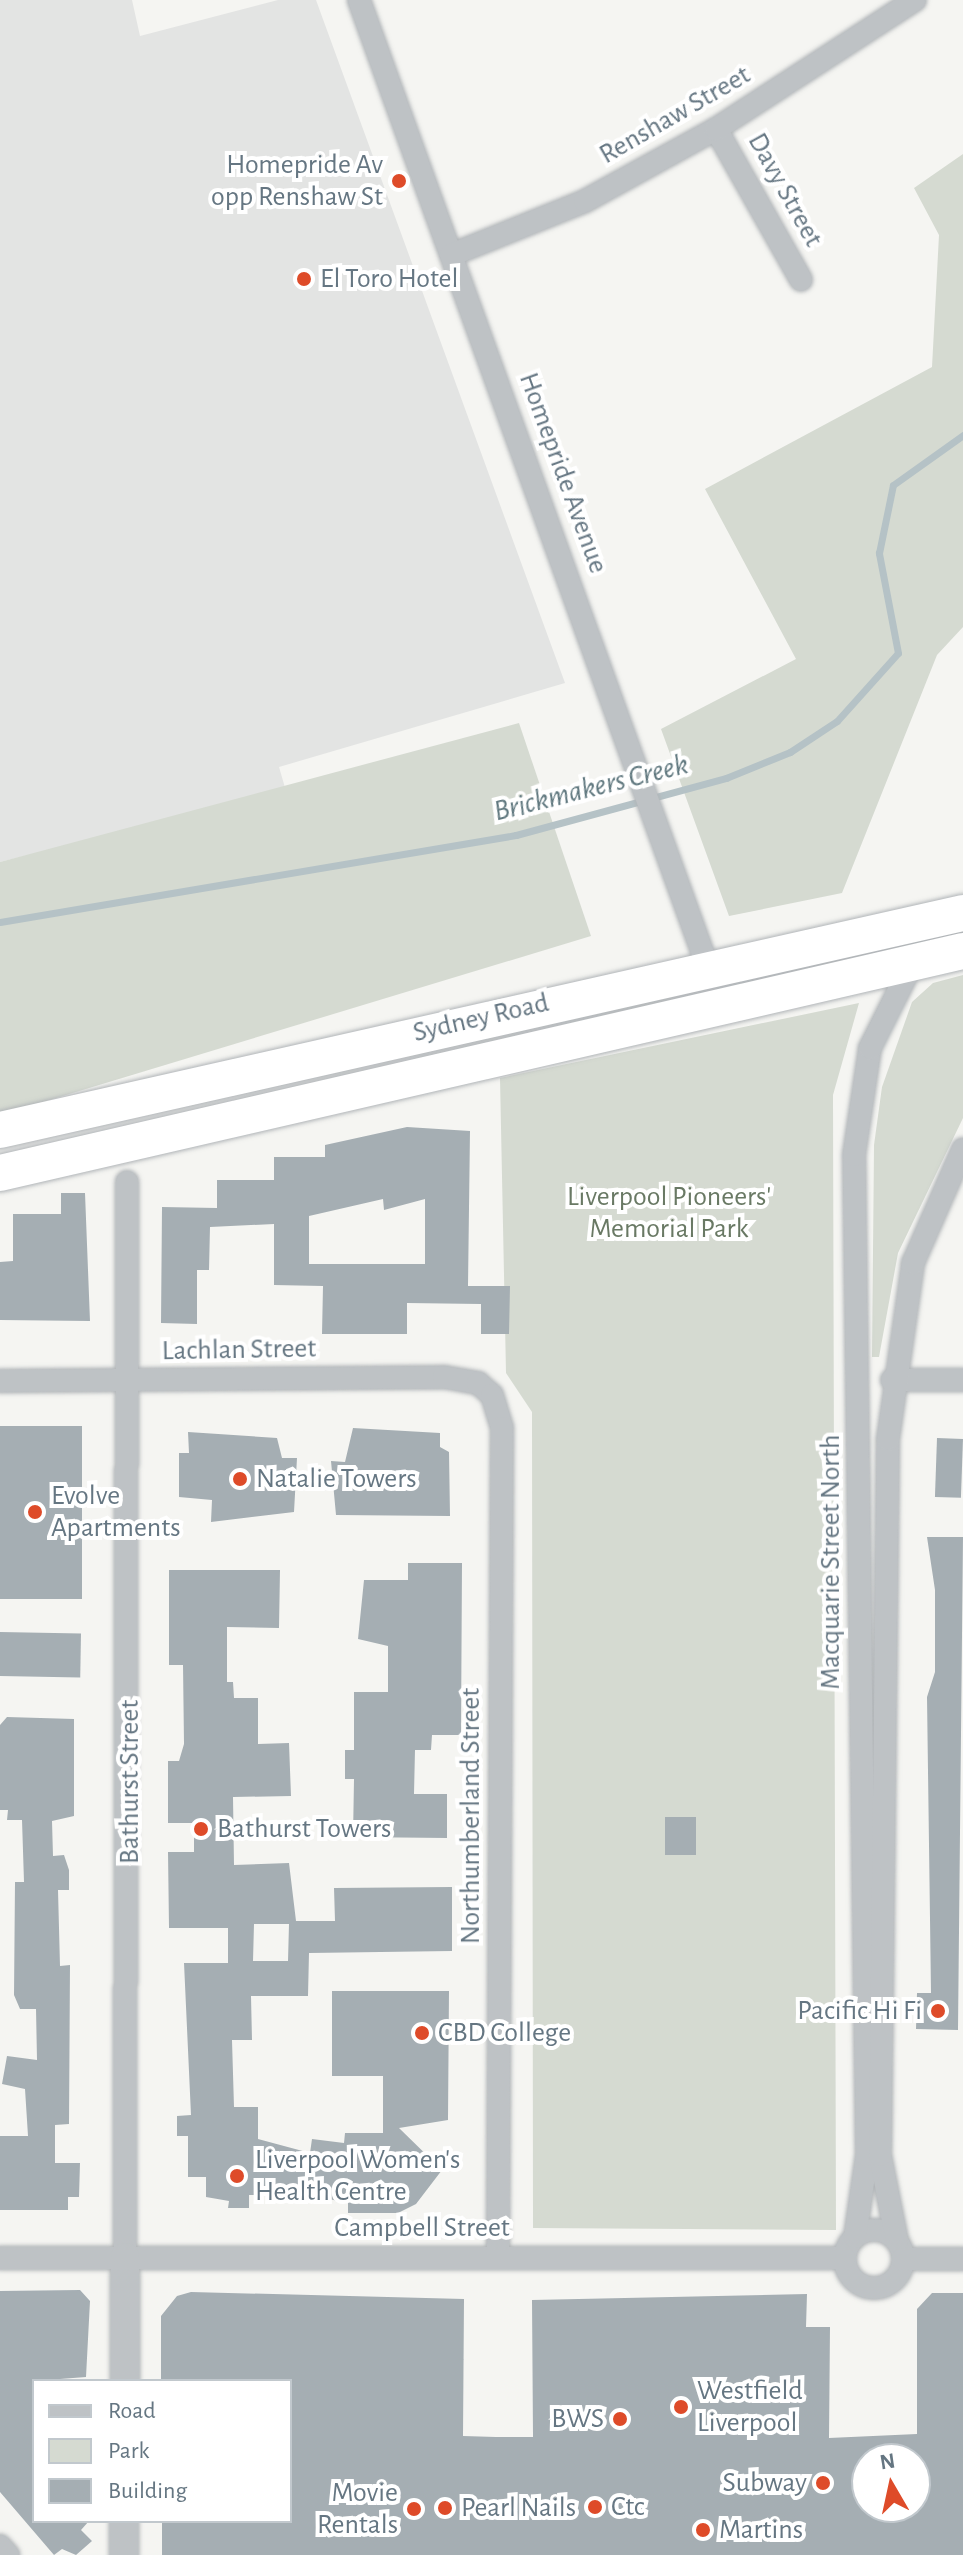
<!DOCTYPE html>
<style>
body{margin:0}
#map{position:relative;width:963px;height:2555px;overflow:hidden;background:#f5f5f2;font-family:"Alegreya Sans",sans-serif}
div>[style]{position:absolute}
.built>*{inset:0;background:#e3e4e3}
.green>*{inset:0;background:#d5dad1}
.stream>*{height:7px;margin:-3.5px;padding:0 3.5px;transform-origin:3.5px;border-radius:3.5px;background:#b5c2c6}
.building>*{inset:0;background:#a5aeb3;transform-origin:0 0}
.roads{filter:drop-shadow(0 0 2px #b1b5b8) drop-shadow(0 0 2px #b1b5b8)}
.minor>*{height:22px;margin:-11px;padding:0 11px;transform-origin:11px;border-radius:11px;background:#bec2c5}
.minor>.ring{margin:-11px;padding:0;box-sizing:content-box;background:none;border:22px solid #bec2c5;border-radius:50%}
.tertiary>*{height:28px;margin:-14px;padding:0 14px;transform-origin:14px;border-radius:14px;background:#bec2c5}
.trunk>*{height:36px;margin:-18px;padding:0 18px;transform-origin:18px;border-radius:18px;background:#fff}
.dots>*{width:22px;height:22px;translate:-50% -50%;box-sizing:border-box;border:4px solid #fff;border-radius:50%}
span{translate:-50% -50%;white-space:nowrap;text-align:center;line-height:1.15;-webkit-text-stroke:8px #fff;paint-order:stroke}
.street-label{font-size:28px;color:#657682}
.poi-label{font-size:28px;color:#657682}
.right{translate:-100% -50%;text-align:right}
.left{translate:0 -50%;text-align:left}
.park-label{font-size:28px;color:#697964}
.water-label{font-size:30px;color:#60787f;font-style:italic}
.legend{position:absolute;left:32px;top:2379px;width:260px;height:144px;box-sizing:border-box;background:#fff;border:2px solid #c1c8cd;margin:0;padding:10px 14px;list-style:none;font-size:24px;color:#657682}
.legend li{display:flex;align-items:center;gap:16px;height:40px}
.legend b{width:40px;border:2px solid #c1c8cd}
.north{position:absolute;left:851px;top:2443px;width:80px;height:80px;box-sizing:border-box;background:#fff;border:2px solid #c1c8cd;border-radius:50%;rotate:351deg;font-size:22px;font-weight:700;line-height:32px;text-align:center;color:#657682}
.north::after{content:'';display:block;margin:auto;width:28px;height:36px;background:#de4b29;clip-path:polygon(50% 0,100% 100%,50% 72%,0 100%)}
</style>
<div id="map">
<div class="built">
<i style="clip-path:polygon(0 0,132px 0,140px 36px,278px 0,316px 0,565px 683px,279px 767px,286px 791px,0 862px)"></i>
</div>
<div class="green">
<i style="clip-path:polygon(963px 154px,963px 627px,937px 655px,842px 893px,729px 916px,661px 729px,796px 659px,705px 489px,932px 367px,939px 235px,914px 188px)"></i>
<i style="clip-path:polygon(519px 723px,591px 936px,0 1115px,0 862px)"></i>
<i style="clip-path:polygon(963px 975px,963px 1118px,898px 1253px,879px 1357px,872px 1357px,874px 1145px,882px 1087px,912px 1002px,933px 983px)"></i>
<i style="clip-path:polygon(859px 1003px,833px 1095px,836px 2230px,533px 2228px,532px 1412px,506px 1373px,500px 1078px)"></i>
</div>
<div class="stream">
<i style="left:0;top:922px;width:523px;rotate:-9.57deg"></i>
<i style="left:516px;top:835px;width:218px;rotate:-15.2deg"></i>
<i style="left:726px;top:778px;width:69px;rotate:-22.1deg"></i>
<i style="left:790px;top:752px;width:56px;rotate:-33.4deg"></i>
<i style="left:837px;top:721px;width:91px;rotate:-48.1deg"></i>
<i style="left:898px;top:653px;width:102px;rotate:-100.8deg"></i>
<i style="left:879px;top:553px;width:69px;rotate:-78.4deg"></i>
<i style="left:893px;top:485px;width:86px;rotate:-35.5deg"></i>
</div>
<div class="building">
<i style="clip-path:polygon(evenodd,407px 1127px,470px 1131px,468px 1286px,510px 1286px,509px 1334px,481px 1334px,481px 1304px,407px 1303px,407px 1334px,322px 1334px,323px 1286px,274px 1285px,274px 1224px,210px 1227px,209px 1270px,197px 1270px,197px 1324px,161px 1323px,162px 1207px,217px 1208px,217px 1180px,274px 1180px,274px 1157px,325px 1157px,325px 1145px,407px 1127px,383px 1199px,384px 1210px,425px 1199px,425px 1264px,309px 1264px,309px 1216px,383px 1199px)"></i>
<i style="clip-path:polygon(61px 1193px,85px 1193px,90px 1321px,0 1320px,0 1262px,13px 1261px,13px 1214px,61px 1214px)"></i>
<i style="left:0;top:1426px;width:82px;height:173px"></i>
<i style="clip-path:polygon(353px 1428px,440px 1433px,440px 1447px,449px 1452px,450px 1516px,336px 1515px,331px 1461px,345px 1462px)"></i>
<i style="clip-path:polygon(188px 1432px,277px 1438px,282px 1458px,297px 1458px,294px 1512px,211px 1522px,212px 1500px,179px 1497px,179px 1453px,189px 1453px)"></i>
<i style="left:937px;top:1438px;width:26px;height:59px;rotate:2deg"></i>
<i style="clip-path:polygon(927px 1537px,963px 1537px,958px 2030px,916px 2029px,917px 1993px,931px 1993px,927px 1697px,935px 1672px,935px 1590px)"></i>
<i style="clip-path:polygon(408px 1563px,462px 1563px,461px 1735px,432px 1735px,431px 1750px,415px 1750px,414px 1794px,447px 1794px,447px 1838px,353px 1837px,354px 1779px,345px 1779px,345px 1750px,354px 1750px,354px 1692px,388px 1692px,388px 1646px,358px 1639px,364px 1580px,408px 1580px)"></i>
<i style="clip-path:polygon(evenodd,169px 1570px,280px 1570px,279px 1628px,227px 1627px,227px 1682px,233px 1682px,234px 1698px,258px 1698px,258px 1744px,289px 1743px,291px 1796px,233px 1797px,234px 1865px,289px 1863px,296px 1921px,335px 1921px,334px 1888px,452px 1887px,452px 1951px,309px 1953px,308px 1996px,251px 1996px,252px 2040px,232px 2040px,234px 2107px,258px 2107px,258px 2139px,310px 2153px,312px 2139px,344px 2143px,345px 2133px,383px 2133px,383px 2076px,332px 2076px,332px 1991px,449px 1991px,448px 2120px,399px 2128px,442px 2170px,416px 2204px,398px 2213px,348px 2213px,348px 2203px,309px 2195px,249px 2195px,249px 2208px,228px 2208px,229px 2201px,206px 2197px,206px 2177px,188px 2177px,188px 2136px,177px 2136px,177px 2116px,191px 2115px,184px 1963px,228px 1963px,228px 1928px,169px 1928px,168px 1852px,194px 1852px,194px 1823px,168px 1823px,168px 1761px,179px 1761px,184px 1744px,183px 1665px,169px 1665px,169px 1570px,254px 1924px,289px 1924px,288px 1961px,253px 1961px,254px 1924px)"></i>
<i style="left:0;top:1632px;width:81px;height:44px;rotate:1deg"></i>
<i style="clip-path:polygon(7px 1717px,74px 1719px,74px 1816px,52px 1821px,53px 1856px,64px 1855px,69px 1870px,69px 1890px,58px 1890px,60px 1966px,70px 1965px,69px 2124px,55px 2125px,55px 2163px,80px 2163px,79px 2197px,68px 2197px,68px 2210px,0 2210px,0 2136px,28px 2136px,25px 2089px,2px 2084px,7px 2056px,37px 2060px,36px 2009px,20px 2009px,14px 1995px,15px 1882px,24px 1882px,22px 1820px,7px 1820px,8px 1810px,0 1810px,0 1725px)"></i>
<i style="left:665px;top:1817px;width:31px;height:38px"></i>
<i style="clip-path:polygon(80px 2290px,90px 2301px,86px 2377px,34px 2381px,34px 2521px,89px 2521px,81px 2530px,92px 2541px,76px 2555px,62px 2549px,54px 2555px,0 2492px,0 2291px)"></i>
<i style="clip-path:polygon(evenodd,191px 2292px,464px 2299px,463px 2436px,496px 2437px,533px 2437px,532px 2300px,807px 2294px,806px 2327px,830px 2327px,829px 2438px,917px 2434px,917px 2309px,932px 2293px,963px 2293px,963px 2555px,162px 2555px,162px 2521px,290px 2521px,290px 2381px,161px 2381px,161px 2316px,177px 2296px,191px 2292px,867px 2459px,915px 2459px,915px 2507px,867px 2507px,867px 2459px)"></i>
</div>
<div class="roads">
<div class="minor">
<i style="left:359px;top:0;width:1029px;rotate:70.17deg"></i>
<i style="left:716px;top:129px;width:173px;rotate:60.6deg"></i>
<i style="left:451px;top:255px;width:144px;rotate:-21.9deg"></i>
<i style="left:585px;top:201px;width:149px;rotate:-28.8deg"></i>
<i style="left:716px;top:129px;width:237px;rotate:-33deg"></i>
<i style="left:892px;top:1380px;width:71px"></i>
<i style="left:0;top:1381px;width:444px;rotate:-0.5deg"></i>
<i style="left:444px;top:1377px;width:35px;rotate:10deg"></i>
<i style="left:478px;top:1383px;width:18px;rotate:41deg"></i>
<i style="left:492px;top:1395px;width:34px;rotate:73deg"></i>
<i style="left:502px;top:1428px;width:830px;rotate:90.28deg"></i>
<i class="ring" style="left:845px;top:2230px;width:36px;height:36px"></i>
<i style="left:855px;top:2237px;width:83px;rotate:-81.7deg"></i>
<i style="left:867px;top:2155px;width:1000px;rotate:-90.74deg"></i>
<i style="left:854px;top:1155px;width:108px;rotate:-81.5deg"></i>
<i style="left:870px;top:1048px;width:98px;rotate:-63.4deg"></i>
<i style="left:897px;top:2241px;width:88px;rotate:-101.2deg"></i>
<i style="left:880px;top:2155px;width:716px;rotate:-89.36deg"></i>
<i style="left:888px;top:1439px;width:178px;rotate:-81.9deg"></i>
<i style="left:913px;top:1263px;width:124px;rotate:-66.3deg"></i>
<i style="left:125px;top:2257px;width:1075px;rotate:-89.89deg"></i>
<i style="left:0;top:2258px;width:844px"></i>
<i style="left:903px;top:2259px;width:60px"></i>
<i style="left:0;top:2546px;width:12px;rotate:48deg"></i>
</div>
<div class="tertiary">
<i style="left:125px;top:2257px;width:124px;rotate:90deg"></i>
<i style="left:124px;top:2555px;width:34px;rotate:-90deg"></i>
</div>
<div class="trunk">
<i style="left:0;top:1130px;width:987px;rotate:-12.7deg"></i>
<i style="left:0;top:1173px;width:988px;rotate:-12.98deg"></i>
</div>
</div>
<div class="dots">
<i style="left:399px;top:181px;background:#de4b29"></i>
<i style="left:304px;top:279px;background:#de4b29"></i>
<i style="left:240px;top:1479px;background:#de4b29"></i>
<i style="left:35px;top:1512px;background:#de4b29"></i>
<i style="left:201px;top:1829px;background:#de4b29"></i>
<i style="left:938px;top:2011px;background:#de4b29"></i>
<i style="left:422px;top:2033px;background:#de4b29"></i>
<i style="left:237px;top:2176px;background:#de4b29"></i>
<i style="left:681px;top:2407px;background:#de4b29"></i>
<i style="left:620px;top:2419px;background:#de4b29"></i>
<i style="left:823px;top:2483px;background:#de4b29"></i>
<i style="left:595px;top:2507px;background:#de4b29"></i>
<i style="left:445px;top:2508px;background:#de4b29"></i>
<i style="left:414px;top:2509px;background:#de4b29"></i>
<i style="left:703px;top:2530px;background:#de4b29"></i>
</div>
<div class="street-label">
<span style="left:675px;top:115px;rotate:-30deg">Renshaw Street</span>
<span style="left:785px;top:190px;rotate:61deg">Davy Street</span>
<span style="left:563px;top:473px;rotate:70deg">Homepride Avenue</span>
<span style="left:481px;top:1018px;rotate:-13deg">Sydney Road</span>
<span style="left:239px;top:1350px;rotate:-1deg">Lachlan Street</span>
<span style="left:831px;top:1562px;rotate:-90deg">Macquarie Street North</span>
<span style="left:130px;top:1782px;rotate:-90deg">Bathurst Street</span>
<span style="left:471px;top:1816px;rotate:-90deg">Northumberland Street</span>
<span style="left:422px;top:2228px">Campbell Street</span>
</div>
<div class="poi-label">
<span class="right" style="left:383px;top:181px">Homepride Av<br>opp Renshaw St</span>
<span class="left" style="left:320px;top:279px">El Toro Hotel</span>
<span class="left" style="left:256px;top:1479px">Natalie Towers</span>
<span class="left" style="left:51px;top:1512px">Evolve<br>Apartments</span>
<span class="left" style="left:217px;top:1829px">Bathurst Towers</span>
<span class="right" style="left:922px;top:2011px">Pacific Hi Fi</span>
<span class="left" style="left:438px;top:2033px">CBD College</span>
<span class="left" style="left:255px;top:2176px">Liverpool Women's<br>Health Centre</span>
<span class="left" style="left:697px;top:2407px">Westfield<br>Liverpool</span>
<span class="right" style="left:604px;top:2419px">BWS</span>
<span class="right" style="left:807px;top:2483px">Subway</span>
<span class="right" style="left:398px;top:2509px">Movie<br>Rentals</span>
<span class="left" style="left:611px;top:2507px">Ctc</span>
<span class="left" style="left:461px;top:2508px">Pearl Nails</span>
<span class="left" style="left:719px;top:2530px">Martins</span>
</div>
<div class="park-label">
<span style="left:669px;top:1213px">Liverpool Pioneers'<br>Memorial Park</span>
</div>
<div class="water-label">
<span style="left:591px;top:788px;rotate:-14deg">Brickmakers Creek</span>
</div>
<ul class="legend">
<li><b style="height:10px;background:#bec2c5"></b>Road</li>
<li><b style="height:22px;background:#d5dad1"></b>Park</li>
<li><b style="height:22px;background:#a5aeb3"></b>Building</li>
</ul>
<div class="north">N</div>
</div>
